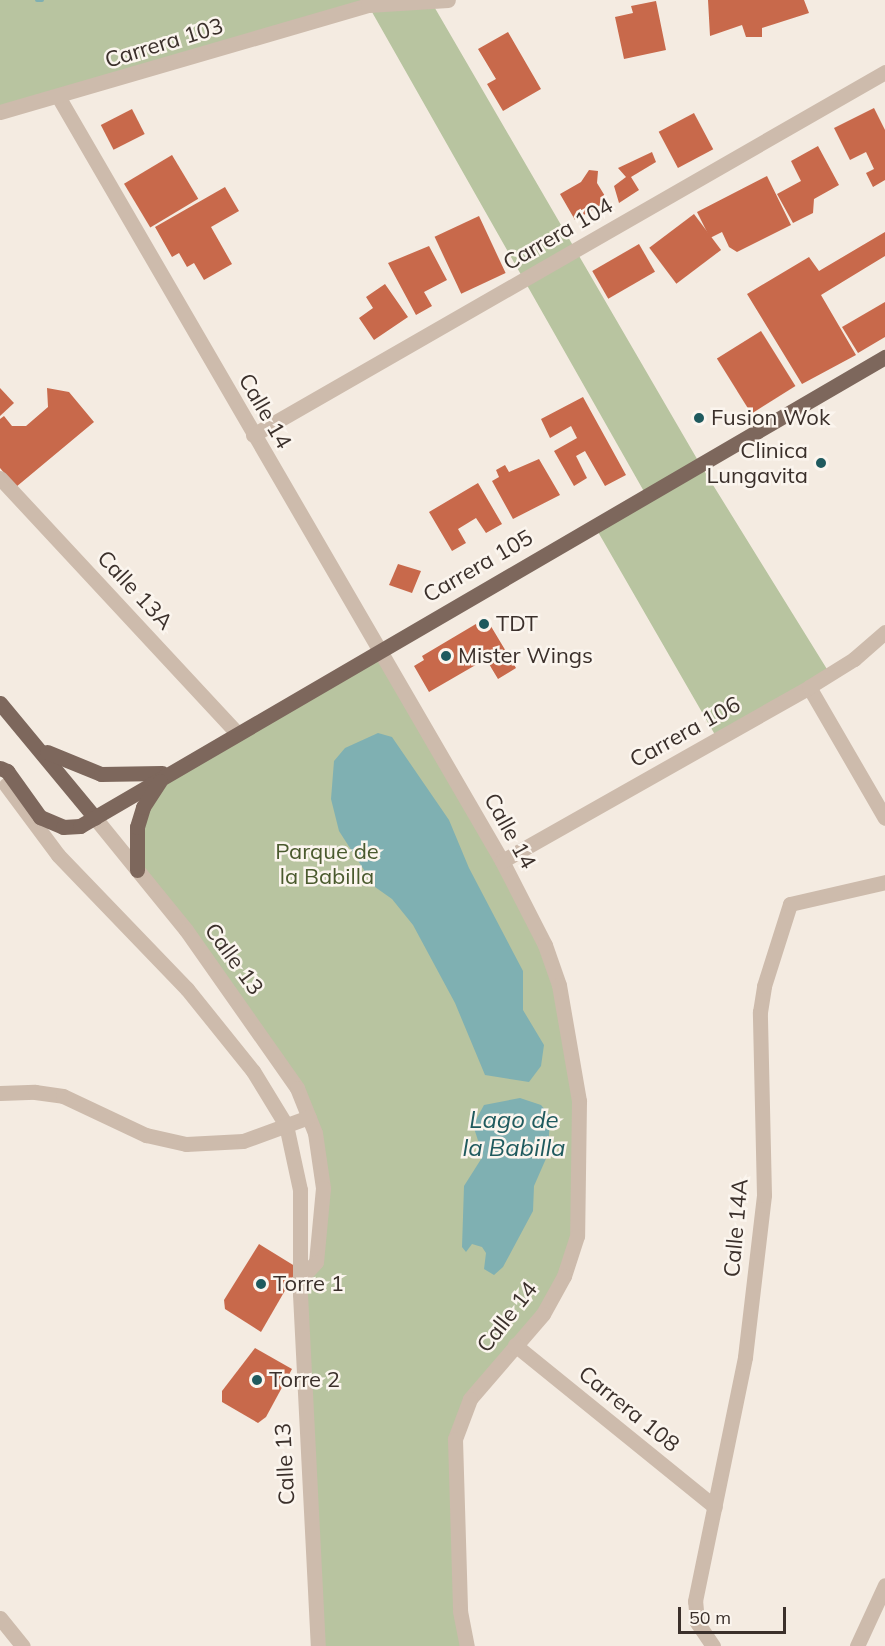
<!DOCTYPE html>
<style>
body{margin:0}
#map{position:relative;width:885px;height:1646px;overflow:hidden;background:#f4ebe1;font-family:Mulish,sans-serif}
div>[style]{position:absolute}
.green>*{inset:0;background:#b8c4a0}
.water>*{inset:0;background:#7fb0b2}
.stream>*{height:4.5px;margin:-2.25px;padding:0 2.25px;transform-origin:2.25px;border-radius:2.25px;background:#7fb0b2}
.building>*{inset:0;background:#c8694b;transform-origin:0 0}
.minor>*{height:15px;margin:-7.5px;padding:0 7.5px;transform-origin:7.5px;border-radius:7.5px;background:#cdbbac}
.major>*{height:15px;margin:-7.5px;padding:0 7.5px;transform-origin:7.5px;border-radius:7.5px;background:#7d675c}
.dots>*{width:16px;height:16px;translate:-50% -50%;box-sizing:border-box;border:3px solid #fbf5ee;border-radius:50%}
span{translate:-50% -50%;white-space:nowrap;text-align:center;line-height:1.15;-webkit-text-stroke:5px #fbf5ee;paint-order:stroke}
.street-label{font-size:22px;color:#3b302b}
.poi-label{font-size:22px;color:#3b302b}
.left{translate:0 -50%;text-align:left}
.right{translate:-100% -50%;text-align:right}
.park-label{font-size:22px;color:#4a5a2e}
.water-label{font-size:24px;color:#1f5a5e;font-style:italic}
.scale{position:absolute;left:678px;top:1607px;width:108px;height:27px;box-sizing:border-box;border:3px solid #3b302b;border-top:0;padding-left:8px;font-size:18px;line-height:21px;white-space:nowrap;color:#3b302b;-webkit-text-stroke:4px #fbf5ee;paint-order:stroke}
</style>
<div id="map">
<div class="green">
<i style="clip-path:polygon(0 0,448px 0,432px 3px,700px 464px,830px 674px,718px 740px,594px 525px,646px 495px,368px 5px,0 112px)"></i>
<i style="clip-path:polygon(381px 648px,526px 905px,567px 1018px,580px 1194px,564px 1276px,470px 1399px,455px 1439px,467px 1646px,318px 1646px,300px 1294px,316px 1262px,323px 1188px,297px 1088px,137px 870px,134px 849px,154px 788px)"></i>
</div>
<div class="water">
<i style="clip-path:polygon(378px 733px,392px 737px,449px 820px,469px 868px,523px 971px,523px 1010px,544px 1045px,541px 1066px,529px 1082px,485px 1075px,455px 1003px,413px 925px,392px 899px,375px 887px,339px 831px,331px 799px,334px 761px,345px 748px)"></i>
<i style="clip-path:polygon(520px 1098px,541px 1105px,550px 1116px,548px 1154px,534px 1186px,533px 1211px,503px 1267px,494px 1275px,484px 1269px,486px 1253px,482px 1247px,472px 1244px,466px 1252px,462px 1247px,464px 1186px,483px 1156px,473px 1125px,484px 1105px)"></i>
</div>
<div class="stream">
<i style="left:37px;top:0;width:5px"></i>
</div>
<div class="building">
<i style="clip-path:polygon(708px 0,804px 0,809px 13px,762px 28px,762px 37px,746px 37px,742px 25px,710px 36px)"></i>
<i style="clip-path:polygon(656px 1px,666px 50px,624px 59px,615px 17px,633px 13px,631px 6px)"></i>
<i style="clip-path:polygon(508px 32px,541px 89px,503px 111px,487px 84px,496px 79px,478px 49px)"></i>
<i style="clip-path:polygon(874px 108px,885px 130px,885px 180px,873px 187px,866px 173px,874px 169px,866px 152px,850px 160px,834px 128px)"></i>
<i style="left:132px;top:109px;width:28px;height:35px;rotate:63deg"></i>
<i style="left:694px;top:113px;width:41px;height:40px;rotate:62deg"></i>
<i style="clip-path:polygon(818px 146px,839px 185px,814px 199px,813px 213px,793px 223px,777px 194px,801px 181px,791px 161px)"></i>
<i style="clip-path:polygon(652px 152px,656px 162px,631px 177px,639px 190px,619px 203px,614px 186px,626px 177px,618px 168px)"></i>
<i style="left:172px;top:155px;width:51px;height:56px;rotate:59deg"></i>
<i style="clip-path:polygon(589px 170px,598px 171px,597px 183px,608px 201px,575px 220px,560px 194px,581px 182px)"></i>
<i style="clip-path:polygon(767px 176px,791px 225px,737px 252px,729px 247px,722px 232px,710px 238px,697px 212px)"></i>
<i style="clip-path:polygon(225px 187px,239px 211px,211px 227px,232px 264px,204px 280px,194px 263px,187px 267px,179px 253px,172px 257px,155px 227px)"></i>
<i style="left:694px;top:214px;width:45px;height:56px;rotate:53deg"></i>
<i style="left:479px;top:216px;width:63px;height:49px;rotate:65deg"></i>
<i style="clip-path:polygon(885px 232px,885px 256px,821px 295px,856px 355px,802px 384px,747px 294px,809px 257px,819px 271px)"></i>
<i style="left:639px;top:244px;width:32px;height:54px;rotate:60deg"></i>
<i style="clip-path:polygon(429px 246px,447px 280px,424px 292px,432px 306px,416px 315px,388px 263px)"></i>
<i style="clip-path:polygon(385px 284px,408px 317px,374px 340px,359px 318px,373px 308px,366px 297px)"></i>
<i style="clip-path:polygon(885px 302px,885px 337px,858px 353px,842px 327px)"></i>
<i style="left:761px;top:331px;width:65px;height:52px;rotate:58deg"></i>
<i style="clip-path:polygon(0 388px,14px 403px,0 416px)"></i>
<i style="clip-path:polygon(47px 388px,69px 392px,94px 422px,16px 487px,0 468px,0 419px,4px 416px,12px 426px,26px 426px,48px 407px)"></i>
<i style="clip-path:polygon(583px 397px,626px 475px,605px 486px,585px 451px,576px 456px,587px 478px,574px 486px,554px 451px,577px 438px,571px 426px,550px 438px,541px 419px)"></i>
<i style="clip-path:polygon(539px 459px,560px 495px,513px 519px,492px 481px,499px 477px,496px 470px,505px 465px,509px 472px)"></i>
<i style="clip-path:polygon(478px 483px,502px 524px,486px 533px,476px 518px,458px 529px,466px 543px,452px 551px,429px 512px)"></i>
<i style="clip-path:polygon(398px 564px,421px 571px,412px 593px,389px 585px)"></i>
<i style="clip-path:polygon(486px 618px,516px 668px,498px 679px,486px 659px,429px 692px,414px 666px,424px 660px,422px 656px)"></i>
<i style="clip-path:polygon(259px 1244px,298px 1268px,261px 1332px,225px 1309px,224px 1300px)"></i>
<i style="clip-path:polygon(255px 1348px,292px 1369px,266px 1417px,258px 1423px,222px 1402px,222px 1391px)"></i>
</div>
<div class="minor">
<i style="left:59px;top:98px;width:882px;rotate:59.86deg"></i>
<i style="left:502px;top:861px;width:94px;rotate:62.9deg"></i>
<i style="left:545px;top:945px;width:42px;rotate:70.7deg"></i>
<i style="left:559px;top:985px;width:118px;rotate:80.2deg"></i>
<i style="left:579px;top:1101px;width:135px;rotate:90.8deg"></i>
<i style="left:577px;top:1236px;width:42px;rotate:108deg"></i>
<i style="left:564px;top:1276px;width:43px;rotate:118.9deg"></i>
<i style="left:543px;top:1314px;width:112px;rotate:130.7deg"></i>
<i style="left:470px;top:1399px;width:43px;rotate:110.6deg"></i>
<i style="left:455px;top:1439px;width:172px;rotate:88.3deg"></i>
<i style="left:460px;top:1611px;width:36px;rotate:79deg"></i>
<i style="left:0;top:112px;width:383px;rotate:-16.2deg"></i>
<i style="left:368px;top:5px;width:80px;rotate:-3.6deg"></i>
<i style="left:253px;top:435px;width:729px;rotate:-29.87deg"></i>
<i style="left:0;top:478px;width:347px;rotate:47.1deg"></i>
<i style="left:809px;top:687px;width:151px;rotate:59.9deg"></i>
<i style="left:6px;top:785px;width:87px;rotate:53.4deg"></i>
<i style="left:58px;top:855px;width:186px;rotate:46.1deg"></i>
<i style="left:187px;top:989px;width:105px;rotate:51.2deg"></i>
<i style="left:253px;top:1071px;width:63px;rotate:58.6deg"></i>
<i style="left:286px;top:1125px;width:66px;rotate:77.8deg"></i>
<i style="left:300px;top:1190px;width:104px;rotate:90deg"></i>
<i style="left:300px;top:1294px;width:352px;rotate:87.1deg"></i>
<i style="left:95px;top:818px;width:144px;rotate:50.9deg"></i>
<i style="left:186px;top:930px;width:193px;rotate:54.9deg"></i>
<i style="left:297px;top:1088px;width:48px;rotate:68.2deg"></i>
<i style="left:315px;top:1133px;width:56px;rotate:81.7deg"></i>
<i style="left:323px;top:1188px;width:74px;rotate:95.4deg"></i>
<i style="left:316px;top:1262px;width:25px;rotate:133deg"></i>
<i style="left:502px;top:861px;width:353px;rotate:-29.5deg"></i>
<i style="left:809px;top:687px;width:53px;rotate:-31.9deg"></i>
<i style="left:854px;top:659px;width:41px;rotate:-41.1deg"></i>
<i style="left:0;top:1093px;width:35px;rotate:-2deg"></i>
<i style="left:35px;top:1092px;width:28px;rotate:8deg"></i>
<i style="left:63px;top:1096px;width:92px;rotate:25.2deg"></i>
<i style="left:146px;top:1135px;width:41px;rotate:12.7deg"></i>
<i style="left:186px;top:1144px;width:57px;rotate:-3deg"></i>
<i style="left:243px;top:1141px;width:70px;rotate:-20deg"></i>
<i style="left:515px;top:1345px;width:257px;rotate:39deg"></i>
<i style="left:0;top:1618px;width:36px;rotate:51deg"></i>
<i style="left:713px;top:1646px;width:29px;rotate:-124deg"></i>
<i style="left:697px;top:1622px;width:21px;rotate:-95deg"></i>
<i style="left:695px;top:1601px;width:249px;rotate:-78.4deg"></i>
<i style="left:745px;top:1357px;width:163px;rotate:-83.3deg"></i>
<i style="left:764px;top:1195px;width:183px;rotate:-91.3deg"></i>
<i style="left:760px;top:1012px;width:26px;rotate:-81deg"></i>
<i style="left:764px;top:986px;width:86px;rotate:-72.4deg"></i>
<i style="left:790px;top:904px;width:98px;rotate:-13deg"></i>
<i style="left:857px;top:1646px;width:67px;rotate:-65.3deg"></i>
</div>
<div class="major">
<i style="left:0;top:703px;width:149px;rotate:50.4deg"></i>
<i style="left:47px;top:752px;width:58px;rotate:22.2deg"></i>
<i style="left:101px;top:774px;width:61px;rotate:-0.9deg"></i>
<i style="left:0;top:768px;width:8px;rotate:23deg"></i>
<i style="left:7px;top:771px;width:57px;rotate:54.3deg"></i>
<i style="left:40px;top:817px;width:25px;rotate:23deg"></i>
<i style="left:63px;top:827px;width:17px;rotate:-3deg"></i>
<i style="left:80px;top:826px;width:932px;rotate:-30.23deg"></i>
<i style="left:137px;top:870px;width:43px;rotate:-90deg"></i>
<i style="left:137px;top:827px;width:21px;rotate:-73deg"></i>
<i style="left:143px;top:807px;width:31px;rotate:-57deg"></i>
</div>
<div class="dots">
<i style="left:699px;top:418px;background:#1f5a5e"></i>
<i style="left:821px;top:463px;background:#1f5a5e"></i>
<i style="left:484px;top:624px;background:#1f5a5e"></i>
<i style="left:446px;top:656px;background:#1f5a5e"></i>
<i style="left:261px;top:1284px;background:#1f5a5e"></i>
<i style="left:257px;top:1380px;background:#1f5a5e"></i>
</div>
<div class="street-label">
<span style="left:164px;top:43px;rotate:-17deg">Carrera 103</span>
<span style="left:558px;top:234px;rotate:-30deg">Carrera 104</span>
<span style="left:265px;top:411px;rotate:60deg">Calle 14</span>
<span style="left:478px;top:566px;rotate:-30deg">Carrera 105</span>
<span style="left:135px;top:590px;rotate:47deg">Calle 13A</span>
<span style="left:685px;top:732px;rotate:-29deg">Carrera 106</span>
<span style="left:510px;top:831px;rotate:61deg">Calle 14</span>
<span style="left:234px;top:959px;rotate:54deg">Calle 13</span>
<span style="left:736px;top:1228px;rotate:-85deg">Calle 14A</span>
<span style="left:507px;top:1317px;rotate:-52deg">Calle 14</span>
<span style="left:629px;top:1409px;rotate:39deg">Carrera 108</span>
<span style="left:285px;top:1464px;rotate:-93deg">Calle 13</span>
</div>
<div class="poi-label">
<span class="left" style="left:711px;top:418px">Fusion Wok</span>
<span class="right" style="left:808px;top:463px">Clinica<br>Lungavita</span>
<span class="left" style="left:496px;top:624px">TDT</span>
<span class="left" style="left:458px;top:656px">Mister Wings</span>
<span class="left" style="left:273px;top:1284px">Torre 1</span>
<span class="left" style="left:269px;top:1380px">Torre 2</span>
</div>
<div class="park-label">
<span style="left:327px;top:864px">Parque de<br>la Babilla</span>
</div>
<div class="water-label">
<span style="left:514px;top:1134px">Lago de<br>la Babilla</span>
</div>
<div class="scale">50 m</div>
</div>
